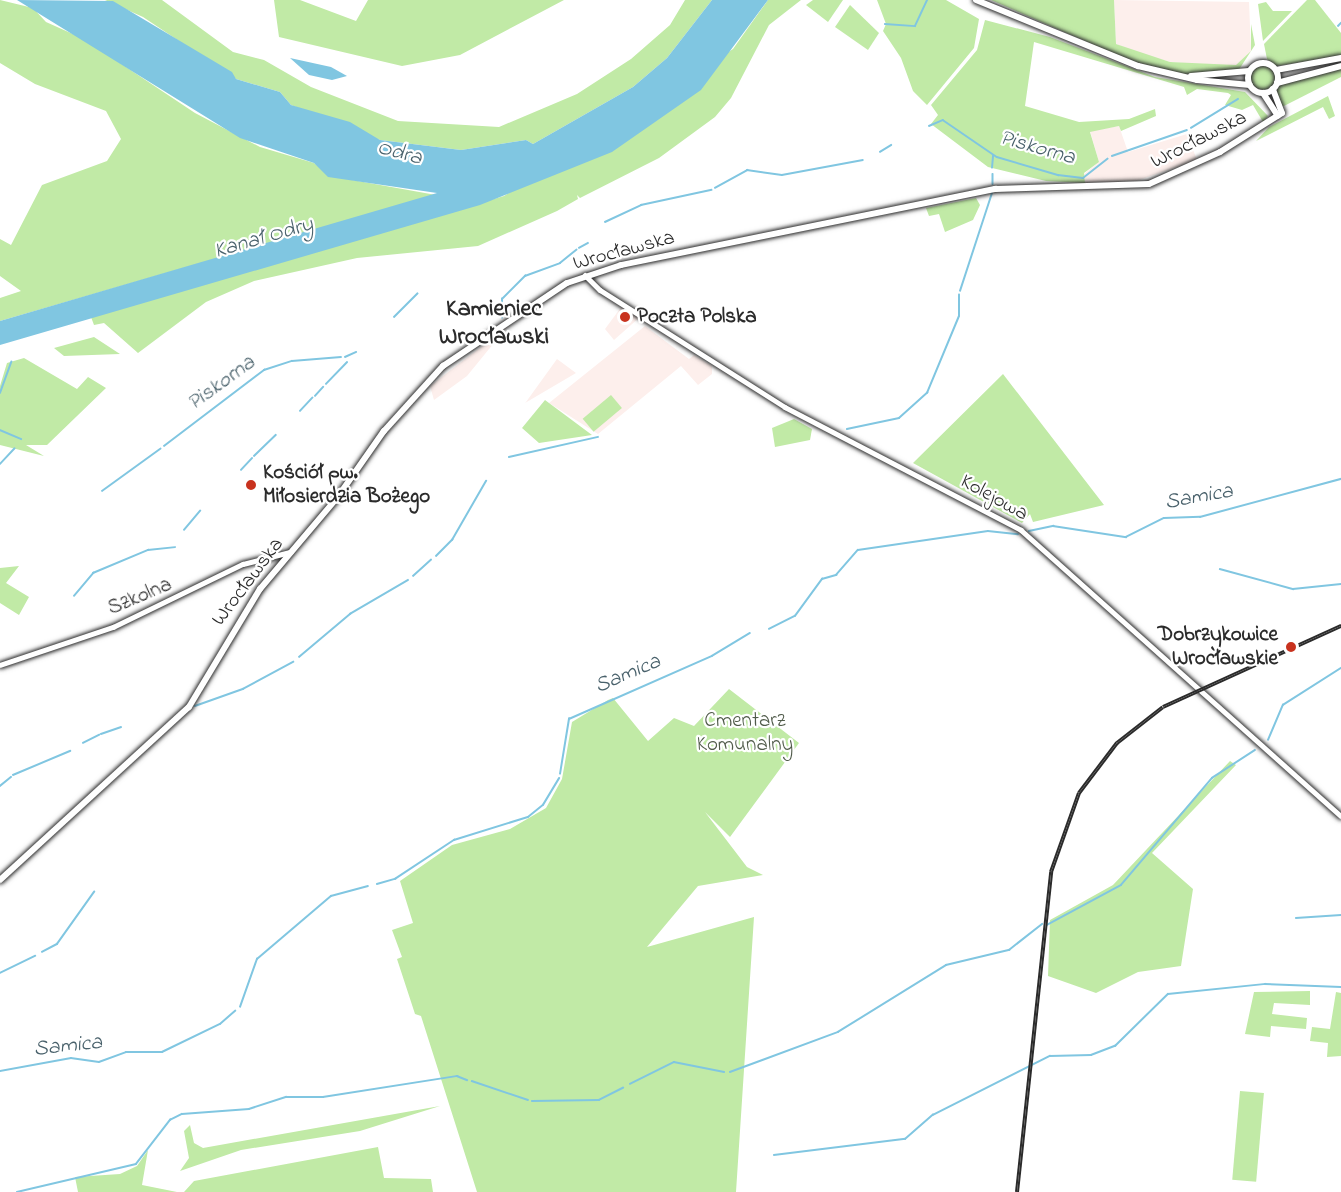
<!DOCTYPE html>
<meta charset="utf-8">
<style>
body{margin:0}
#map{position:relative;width:1341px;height:1192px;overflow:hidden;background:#fff;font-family:"Indie Flower",sans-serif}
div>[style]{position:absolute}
.built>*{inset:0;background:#fdefec}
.green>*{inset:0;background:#c1eaa6;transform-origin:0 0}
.round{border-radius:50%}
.water>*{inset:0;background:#80c6e1}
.stream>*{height:1.5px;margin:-0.75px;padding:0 0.75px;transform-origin:0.75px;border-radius:0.75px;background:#80c6e1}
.roads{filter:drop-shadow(0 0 2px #2b2b2b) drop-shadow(0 0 2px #2b2b2b)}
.minor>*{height:4.5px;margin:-2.25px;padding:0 2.25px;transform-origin:2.25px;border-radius:2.25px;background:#fff}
.major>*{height:6px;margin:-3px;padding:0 3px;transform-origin:3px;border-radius:3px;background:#fff}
.major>.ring{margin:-3px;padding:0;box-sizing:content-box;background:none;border:6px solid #fff;border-radius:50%}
.rail>*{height:4px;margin-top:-2px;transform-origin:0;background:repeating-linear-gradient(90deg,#fff 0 4.5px,#2b2b2b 0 9px);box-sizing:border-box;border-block:2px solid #2b2b2b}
.dots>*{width:16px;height:16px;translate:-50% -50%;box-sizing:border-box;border:3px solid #fff;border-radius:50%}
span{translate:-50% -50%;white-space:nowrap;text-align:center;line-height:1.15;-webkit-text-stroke:4.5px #fff;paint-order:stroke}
.street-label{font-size:21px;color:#2b2b2b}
.poi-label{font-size:21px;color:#2b2b2b;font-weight:700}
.left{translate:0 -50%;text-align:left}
.right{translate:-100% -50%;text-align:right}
.park-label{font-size:21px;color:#505b4a}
.water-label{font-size:22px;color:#49616b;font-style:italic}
.quarter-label{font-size:24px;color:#2b2b2b;font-weight:700}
</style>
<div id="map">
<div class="built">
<i style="clip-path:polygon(1114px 0,1249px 2px,1251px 51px,1236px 66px,1226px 66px,1170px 62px,1139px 53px,1116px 44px)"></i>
<i style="clip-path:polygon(1119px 126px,1128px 152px,1187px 134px,1197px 160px,1136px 181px,1085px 183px,1084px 174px,1099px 162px,1090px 131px)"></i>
<i style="clip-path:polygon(622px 306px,640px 317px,614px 340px,605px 329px)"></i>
<i style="clip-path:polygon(645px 326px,689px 359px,694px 355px,712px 366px,712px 374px,698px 385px,681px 366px,598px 434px,549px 403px)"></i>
<i style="clip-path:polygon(507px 327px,467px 376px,434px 400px,430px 386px)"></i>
<i style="clip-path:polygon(557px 359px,576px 373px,525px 403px,526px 402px)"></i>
</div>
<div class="green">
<i style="clip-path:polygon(0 0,33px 8px,46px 22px,84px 39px,195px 113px,260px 147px,314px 163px,330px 176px,436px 195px,0 321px,0 298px,21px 291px,0 276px,0 239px,11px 245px,42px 185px,107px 161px,121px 139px,106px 111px,35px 84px,0 63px)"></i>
<i style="clip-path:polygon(105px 0,162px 0,233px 52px,264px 60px,311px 87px,398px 121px,499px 127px,577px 94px,631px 59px,670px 25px,685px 0,712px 0,667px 58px,633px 87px,533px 144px,526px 140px,461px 150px,380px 140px,291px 105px,280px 92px,236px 79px,143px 17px)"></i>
<i style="clip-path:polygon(274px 0,300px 0,356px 21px,368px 0,564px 0,460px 55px,402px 66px,279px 37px)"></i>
<i style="clip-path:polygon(768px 0,801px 0,769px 25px,731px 98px,715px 117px,659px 158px,580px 198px,577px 195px,578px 199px,557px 211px,478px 246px,357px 258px,254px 281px,206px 302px,138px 353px,104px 323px,94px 325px,91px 317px,504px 196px,733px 49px)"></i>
<i style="clip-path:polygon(813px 0,843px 0,828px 22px,806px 5px)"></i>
<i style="clip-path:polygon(877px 0,946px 0,979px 19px,974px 48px,927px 105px,913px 91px,901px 58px,883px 31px,886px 24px)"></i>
<i style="clip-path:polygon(991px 0,1114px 0,1116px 44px,1170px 62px,1236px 65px,1251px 51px,1251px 24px,1255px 45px,1238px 71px,1184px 74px,1131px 61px)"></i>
<i style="clip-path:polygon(1307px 0,1315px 0,1341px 33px,1341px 56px,1276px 66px,1267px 59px,1264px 44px)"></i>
<i style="clip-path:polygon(1266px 2px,1273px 11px,1292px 11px,1263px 41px,1258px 4px)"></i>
<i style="clip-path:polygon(850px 5px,879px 33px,868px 50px,835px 27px)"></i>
<i style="clip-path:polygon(985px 20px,1050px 37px,1155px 77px,1245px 92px,1268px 116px,1263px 122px,1253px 105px,1242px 110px,1225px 105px,1231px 95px,1228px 93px,1197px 89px,1187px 95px,1184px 87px,1034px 42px,1025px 106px,1079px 122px,1129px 119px,1155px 109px,1156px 116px,1121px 131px,1119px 126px,1090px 132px,1099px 162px,1084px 173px,1085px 183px,1046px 181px,988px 167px,931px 124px,938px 115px,931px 105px,977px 50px)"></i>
<i class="round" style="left:1251px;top:66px;width:24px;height:24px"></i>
<i style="clip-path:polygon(1341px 68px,1341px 77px,1282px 107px,1276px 90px,1280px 84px)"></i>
<i style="clip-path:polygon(1328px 96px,1335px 116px,1329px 119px,1323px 107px,1256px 141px,1269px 127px)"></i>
<i style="clip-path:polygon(976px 198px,980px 205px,973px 220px,945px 232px,939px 214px,929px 216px,926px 208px)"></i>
<i style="clip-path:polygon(94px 337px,120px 354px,64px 356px,54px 348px)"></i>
<i style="clip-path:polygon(24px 358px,77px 389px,88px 377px,106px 388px,47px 445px,26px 445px,44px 456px,0 445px,0 386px,7px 363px)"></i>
<i style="clip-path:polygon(1003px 374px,1104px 505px,1033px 522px,1030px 514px,1022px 523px,913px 463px)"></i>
<i style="left:611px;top:395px;width:17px;height:37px;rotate:50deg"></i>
<i style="clip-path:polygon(545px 400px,549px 403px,592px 435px,539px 443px,522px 428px)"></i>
<i style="clip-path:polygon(794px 419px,812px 429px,810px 440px,775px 447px,772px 428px)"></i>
<i style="clip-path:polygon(19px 566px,6px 583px,29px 597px,19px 615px,0 603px,0 568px)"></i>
<i style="clip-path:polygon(729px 689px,799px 743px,730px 837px,705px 812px,747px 867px,763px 875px,698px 886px,647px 947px,754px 917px,736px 1192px,477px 1192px,421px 1016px,415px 1014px,397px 959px,402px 957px,392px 930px,413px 923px,400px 881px,452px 845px,510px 829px,546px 808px,562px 779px,572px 722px,608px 700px,613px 698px,648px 741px,674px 718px,694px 726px)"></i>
<i style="clip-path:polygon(1230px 761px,1236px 765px,1152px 853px,1193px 889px,1181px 966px,1138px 972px,1096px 993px,1048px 976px,1050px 920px,1113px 885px)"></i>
<i style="clip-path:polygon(1254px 992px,1310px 991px,1310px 1005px,1274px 1003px,1272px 1014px,1307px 1018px,1306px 1029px,1271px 1026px,1270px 1037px,1245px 1034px)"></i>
<i style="clip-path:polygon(1336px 992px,1341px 993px,1341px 1056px,1327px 1057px,1328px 1043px,1310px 1041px,1312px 1027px,1330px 1029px)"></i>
<i style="left:1240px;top:1091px;width:24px;height:89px;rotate:5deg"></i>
<i style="clip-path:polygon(440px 1106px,360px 1131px,241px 1150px,180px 1171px,189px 1158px,184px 1131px,190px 1125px,194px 1143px,203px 1148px)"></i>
<i style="clip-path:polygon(378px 1147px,384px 1178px,431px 1179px,433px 1192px,184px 1192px,194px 1181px)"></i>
<i style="clip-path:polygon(148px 1150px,142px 1185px,177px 1192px,78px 1192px,75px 1177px,120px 1174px,137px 1166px)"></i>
</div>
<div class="water">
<i style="clip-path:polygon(17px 0,113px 1px,232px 72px,236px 79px,280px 92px,291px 105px,350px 122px,380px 140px,461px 150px,526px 140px,533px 144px,633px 87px,667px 58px,712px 0,768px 0,701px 90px,612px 152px,480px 205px,0 345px,0 321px,437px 193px,328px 177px,314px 163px,240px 138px)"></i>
<i style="clip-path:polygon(290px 58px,331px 67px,347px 76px,332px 80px,309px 75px)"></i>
</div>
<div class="stream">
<i style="left:885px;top:24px;width:30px;rotate:4deg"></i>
<i style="left:915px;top:26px;width:29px;rotate:-65deg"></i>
<i style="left:1338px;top:26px;width:4px;rotate:-45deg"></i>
<i style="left:929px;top:126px;width:15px;rotate:-23deg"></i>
<i style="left:943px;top:120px;width:65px;rotate:34.4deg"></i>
<i style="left:997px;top:157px;width:64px;rotate:16.4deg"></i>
<i style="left:1058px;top:175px;width:25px;rotate:7deg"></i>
<i style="left:1083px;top:178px;width:31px;rotate:-38deg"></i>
<i style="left:1191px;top:128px;width:55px;rotate:-31.7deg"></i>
<i style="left:880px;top:152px;width:13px;rotate:-32deg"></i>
<i style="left:1112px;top:156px;width:79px;rotate:-19.1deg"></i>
<i style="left:992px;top:168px;width:12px;rotate:-85deg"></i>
<i style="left:993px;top:174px;width:10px;rotate:90deg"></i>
<i style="left:715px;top:188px;width:37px;rotate:-29deg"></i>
<i style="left:747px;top:170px;width:35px;rotate:8deg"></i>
<i style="left:782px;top:175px;width:82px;rotate:-10.5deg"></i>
<i style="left:605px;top:222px;width:40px;rotate:-25deg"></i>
<i style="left:641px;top:205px;width:72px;rotate:-12.1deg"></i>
<i style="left:579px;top:248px;width:10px;rotate:-29deg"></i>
<i style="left:960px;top:291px;width:103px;rotate:-71.9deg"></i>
<i style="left:394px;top:317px;width:33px;rotate:-45deg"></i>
<i style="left:502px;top:318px;width:19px;rotate:-90deg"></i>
<i style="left:502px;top:299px;width:33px;rotate:-45deg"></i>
<i style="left:525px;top:276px;width:37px;rotate:-20deg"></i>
<i style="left:560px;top:263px;width:21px;rotate:-39deg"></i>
<i style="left:345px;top:357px;width:12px;rotate:-24deg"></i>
<i style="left:326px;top:384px;width:30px;rotate:-46deg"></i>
<i style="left:0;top:393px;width:33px;rotate:-70deg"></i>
<i style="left:315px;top:396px;width:12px;rotate:-48deg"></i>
<i style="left:300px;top:411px;width:18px;rotate:-47deg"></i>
<i style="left:847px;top:429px;width:53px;rotate:-11.9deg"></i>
<i style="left:899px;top:418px;width:38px;rotate:-42deg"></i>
<i style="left:927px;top:393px;width:83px;rotate:-67.4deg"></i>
<i style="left:959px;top:316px;width:21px;rotate:-90deg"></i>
<i style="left:0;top:430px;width:23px;rotate:23deg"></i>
<i style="left:164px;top:446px;width:126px;rotate:-37.2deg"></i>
<i style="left:264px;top:370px;width:29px;rotate:-18deg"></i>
<i style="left:292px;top:361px;width:49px;rotate:-4.7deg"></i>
<i style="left:254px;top:456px;width:30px;rotate:-44deg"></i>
<i style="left:509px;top:457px;width:91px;rotate:-12.7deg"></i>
<i style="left:0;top:464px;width:21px;rotate:-47deg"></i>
<i style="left:241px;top:470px;width:16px;rotate:-47deg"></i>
<i style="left:102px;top:491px;width:72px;rotate:-35.9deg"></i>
<i style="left:184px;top:530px;width:25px;rotate:-50deg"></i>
<i style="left:1029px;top:531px;width:25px;rotate:-12deg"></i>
<i style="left:1053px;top:526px;width:74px;rotate:8.6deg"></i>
<i style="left:1126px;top:537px;width:42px;rotate:-26.6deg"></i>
<i style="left:1164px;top:518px;width:36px;rotate:-2deg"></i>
<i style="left:1200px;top:517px;width:146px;rotate:-15.1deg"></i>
<i style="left:436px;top:556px;width:23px;rotate:-45deg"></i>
<i style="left:452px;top:540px;width:68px;rotate:-60deg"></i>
<i style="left:1220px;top:569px;width:76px;rotate:15.3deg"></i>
<i style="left:1293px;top:589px;width:48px;rotate:-5.9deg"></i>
<i style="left:413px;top:576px;width:24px;rotate:-42deg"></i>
<i style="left:74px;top:596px;width:30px;rotate:-50deg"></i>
<i style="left:93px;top:573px;width:60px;rotate:-22.7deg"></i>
<i style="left:148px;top:550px;width:27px;rotate:-6deg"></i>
<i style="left:769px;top:629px;width:29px;rotate:-27deg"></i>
<i style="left:795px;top:616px;width:46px;rotate:-53.9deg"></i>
<i style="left:822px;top:579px;width:15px;rotate:-16deg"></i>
<i style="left:836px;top:575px;width:33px;rotate:-49deg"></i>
<i style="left:858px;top:550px;width:131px;rotate:-8.3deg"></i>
<i style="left:988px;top:531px;width:30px;rotate:6deg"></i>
<i style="left:299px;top:657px;width:67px;rotate:-40.1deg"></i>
<i style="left:350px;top:614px;width:67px;rotate:-30.4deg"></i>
<i style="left:195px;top:706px;width:51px;rotate:-19.5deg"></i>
<i style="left:243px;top:689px;width:57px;rotate:-28.4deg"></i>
<i style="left:101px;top:734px;width:21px;rotate:-19deg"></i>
<i style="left:1268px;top:740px;width:38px;rotate:-67deg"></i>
<i style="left:1283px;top:705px;width:69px;rotate:-32.5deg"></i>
<i style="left:83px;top:743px;width:18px;rotate:-27deg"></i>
<i style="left:560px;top:774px;width:56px;rotate:-80.7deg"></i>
<i style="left:569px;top:719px;width:156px;rotate:-23.8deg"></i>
<i style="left:712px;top:656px;width:44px;rotate:-31.2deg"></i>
<i style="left:13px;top:775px;width:62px;rotate:-22.8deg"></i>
<i style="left:0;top:786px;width:14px;rotate:-39deg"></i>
<i style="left:377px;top:884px;width:19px;rotate:-16deg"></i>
<i style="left:395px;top:879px;width:71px;rotate:-33.5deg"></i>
<i style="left:454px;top:840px;width:77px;rotate:-17.3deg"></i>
<i style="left:528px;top:817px;width:19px;rotate:-39deg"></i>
<i style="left:543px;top:805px;width:31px;rotate:-59deg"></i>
<i style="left:1296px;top:918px;width:45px;rotate:-3.8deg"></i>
<i style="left:1047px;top:925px;width:84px;rotate:-28.4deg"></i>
<i style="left:1121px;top:885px;width:140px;rotate:-49.6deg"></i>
<i style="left:1212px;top:778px;width:51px;rotate:-33.1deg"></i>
<i style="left:42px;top:952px;width:17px;rotate:-28deg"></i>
<i style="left:57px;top:944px;width:64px;rotate:-54.6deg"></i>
<i style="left:0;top:973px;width:39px;rotate:-26deg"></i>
<i style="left:240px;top:1007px;width:51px;rotate:-70.5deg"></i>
<i style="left:257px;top:959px;width:97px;rotate:-40.4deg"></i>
<i style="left:331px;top:896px;width:38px;rotate:-15deg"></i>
<i style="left:0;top:1071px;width:72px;rotate:-10.4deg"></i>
<i style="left:71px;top:1058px;width:28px;rotate:8deg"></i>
<i style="left:99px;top:1062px;width:29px;rotate:-20deg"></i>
<i style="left:126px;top:1052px;width:36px"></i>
<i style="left:162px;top:1052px;width:64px;rotate:-25.8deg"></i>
<i style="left:220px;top:1024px;width:20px;rotate:-41deg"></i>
<i style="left:730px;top:1072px;width:115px;rotate:-20.3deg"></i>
<i style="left:838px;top:1032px;width:127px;rotate:-31.8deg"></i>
<i style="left:946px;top:965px;width:65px;rotate:-13.4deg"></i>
<i style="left:1009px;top:950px;width:42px;rotate:-38.2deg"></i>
<i style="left:472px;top:1081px;width:59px;rotate:18.7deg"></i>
<i style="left:630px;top:1084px;width:49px;rotate:-26.6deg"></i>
<i style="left:674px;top:1062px;width:51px;rotate:11.3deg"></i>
<i style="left:532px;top:1101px;width:67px;rotate:-0.9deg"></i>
<i style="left:599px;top:1100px;width:27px;rotate:-27deg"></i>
<i style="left:774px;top:1155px;width:132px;rotate:-7deg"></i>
<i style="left:905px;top:1139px;width:37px;rotate:-41deg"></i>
<i style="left:933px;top:1115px;width:131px;rotate:-26.8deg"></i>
<i style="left:1050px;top:1056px;width:41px;rotate:-1.4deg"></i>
<i style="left:1091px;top:1055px;width:26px;rotate:-21deg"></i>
<i style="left:1115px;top:1046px;width:74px;rotate:-44.5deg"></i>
<i style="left:1168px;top:994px;width:98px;rotate:-5.9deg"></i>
<i style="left:1265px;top:984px;width:76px;rotate:2.3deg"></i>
<i style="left:17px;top:1192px;width:122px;rotate:-13.2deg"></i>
<i style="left:136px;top:1164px;width:56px;rotate:-52.3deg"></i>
<i style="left:170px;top:1120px;width:13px;rotate:-27deg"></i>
<i style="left:182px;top:1114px;width:67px;rotate:-4.3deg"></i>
<i style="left:249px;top:1109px;width:39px;rotate:-18deg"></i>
<i style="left:286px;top:1097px;width:37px"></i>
<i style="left:323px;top:1097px;width:136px;rotate:-8.9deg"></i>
<i style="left:457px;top:1076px;width:11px;rotate:22deg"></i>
</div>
<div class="roads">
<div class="minor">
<i style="left:585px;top:275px;width:21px;rotate:45deg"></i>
<i style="left:600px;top:290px;width:219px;rotate:32.3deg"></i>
<i style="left:785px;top:407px;width:266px;rotate:27.5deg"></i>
<i style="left:1021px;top:530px;width:429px;rotate:41.8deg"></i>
<i style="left:0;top:665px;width:119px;rotate:-18.6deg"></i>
<i style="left:113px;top:627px;width:144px;rotate:-25.9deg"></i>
<i style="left:243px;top:564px;width:49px;rotate:-14.3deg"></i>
</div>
<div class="major">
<i style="left:976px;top:0;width:175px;rotate:22.2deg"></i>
<i style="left:1138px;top:66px;width:61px;rotate:13.3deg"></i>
<i style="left:1197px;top:80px;width:53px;rotate:5.4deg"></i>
<i class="ring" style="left:1248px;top:63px;width:24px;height:24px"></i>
<i style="left:1276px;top:70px;width:66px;rotate:-10.5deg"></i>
<i style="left:1191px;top:76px;width:58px;rotate:-4.9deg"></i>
<i style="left:1277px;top:83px;width:66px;rotate:-14.9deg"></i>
<i style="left:1263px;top:93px;width:27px;rotate:57deg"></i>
<i style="left:0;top:880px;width:256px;rotate:-42.5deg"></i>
<i style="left:189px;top:707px;width:138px;rotate:-59deg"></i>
<i style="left:260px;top:589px;width:119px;rotate:-49.8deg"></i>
<i style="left:337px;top:498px;width:82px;rotate:-55deg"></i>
<i style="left:384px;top:431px;width:88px;rotate:-47.8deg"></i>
<i style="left:443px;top:366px;width:149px;rotate:-33.8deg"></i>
<i style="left:567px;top:283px;width:57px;rotate:-18.4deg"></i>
<i style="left:621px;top:265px;width:382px;rotate:-11.5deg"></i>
<i style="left:995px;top:189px;width:154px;rotate:-1.9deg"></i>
<i style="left:1149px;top:184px;width:78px;rotate:-24.3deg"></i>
<i style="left:1220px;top:152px;width:73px;rotate:-32.2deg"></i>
<i style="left:1282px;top:113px;width:26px;rotate:-111deg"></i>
</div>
</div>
<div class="rail">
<i style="left:1017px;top:1192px;width:322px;rotate:-83.9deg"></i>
<i style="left:1051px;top:872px;width:84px;rotate:-70.5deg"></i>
<i style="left:1079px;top:793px;width:63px;rotate:-52.8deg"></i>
<i style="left:1117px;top:743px;width:58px;rotate:-38deg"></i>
<i style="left:1163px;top:707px;width:196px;rotate:-24.5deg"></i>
</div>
<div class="dots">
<i style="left:625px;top:317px;background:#c8321e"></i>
<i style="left:251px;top:485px;background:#c8321e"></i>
<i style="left:1291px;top:647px;background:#c8321e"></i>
</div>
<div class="street-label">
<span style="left:1199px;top:140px;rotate:-27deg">Wrocławska</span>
<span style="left:624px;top:251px;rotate:-15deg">Wrocławska</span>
<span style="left:994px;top:498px;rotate:29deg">Kolejowa</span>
<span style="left:248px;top:582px;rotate:-53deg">Wrocławska</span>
<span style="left:140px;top:597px;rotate:-23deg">Szkolna</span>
</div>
<div class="poi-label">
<span class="left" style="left:637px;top:317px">Poczta Polska</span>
<span class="left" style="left:263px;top:485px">Kościół pw.<br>Miłosierdzia Bożego</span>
<span class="right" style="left:1278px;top:647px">Dobrzykowice<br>Wrocławskie</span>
</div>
<div class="park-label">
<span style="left:745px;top:733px">Cmentarz<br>Komunalny</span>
</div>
<div class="water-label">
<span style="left:1037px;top:149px;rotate:16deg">Piskorna</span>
<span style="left:399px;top:154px;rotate:15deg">Odra</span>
<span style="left:264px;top:239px;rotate:-16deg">Kanał Odry</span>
<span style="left:222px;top:384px;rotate:-36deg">Piskorna</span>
<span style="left:1199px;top:498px;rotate:-10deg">Samica</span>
<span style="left:628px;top:675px;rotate:-23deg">Samica</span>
<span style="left:68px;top:1047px;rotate:-6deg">Samica</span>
</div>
<div class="quarter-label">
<span style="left:494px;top:324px">Kamieniec<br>Wrocławski</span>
</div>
</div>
